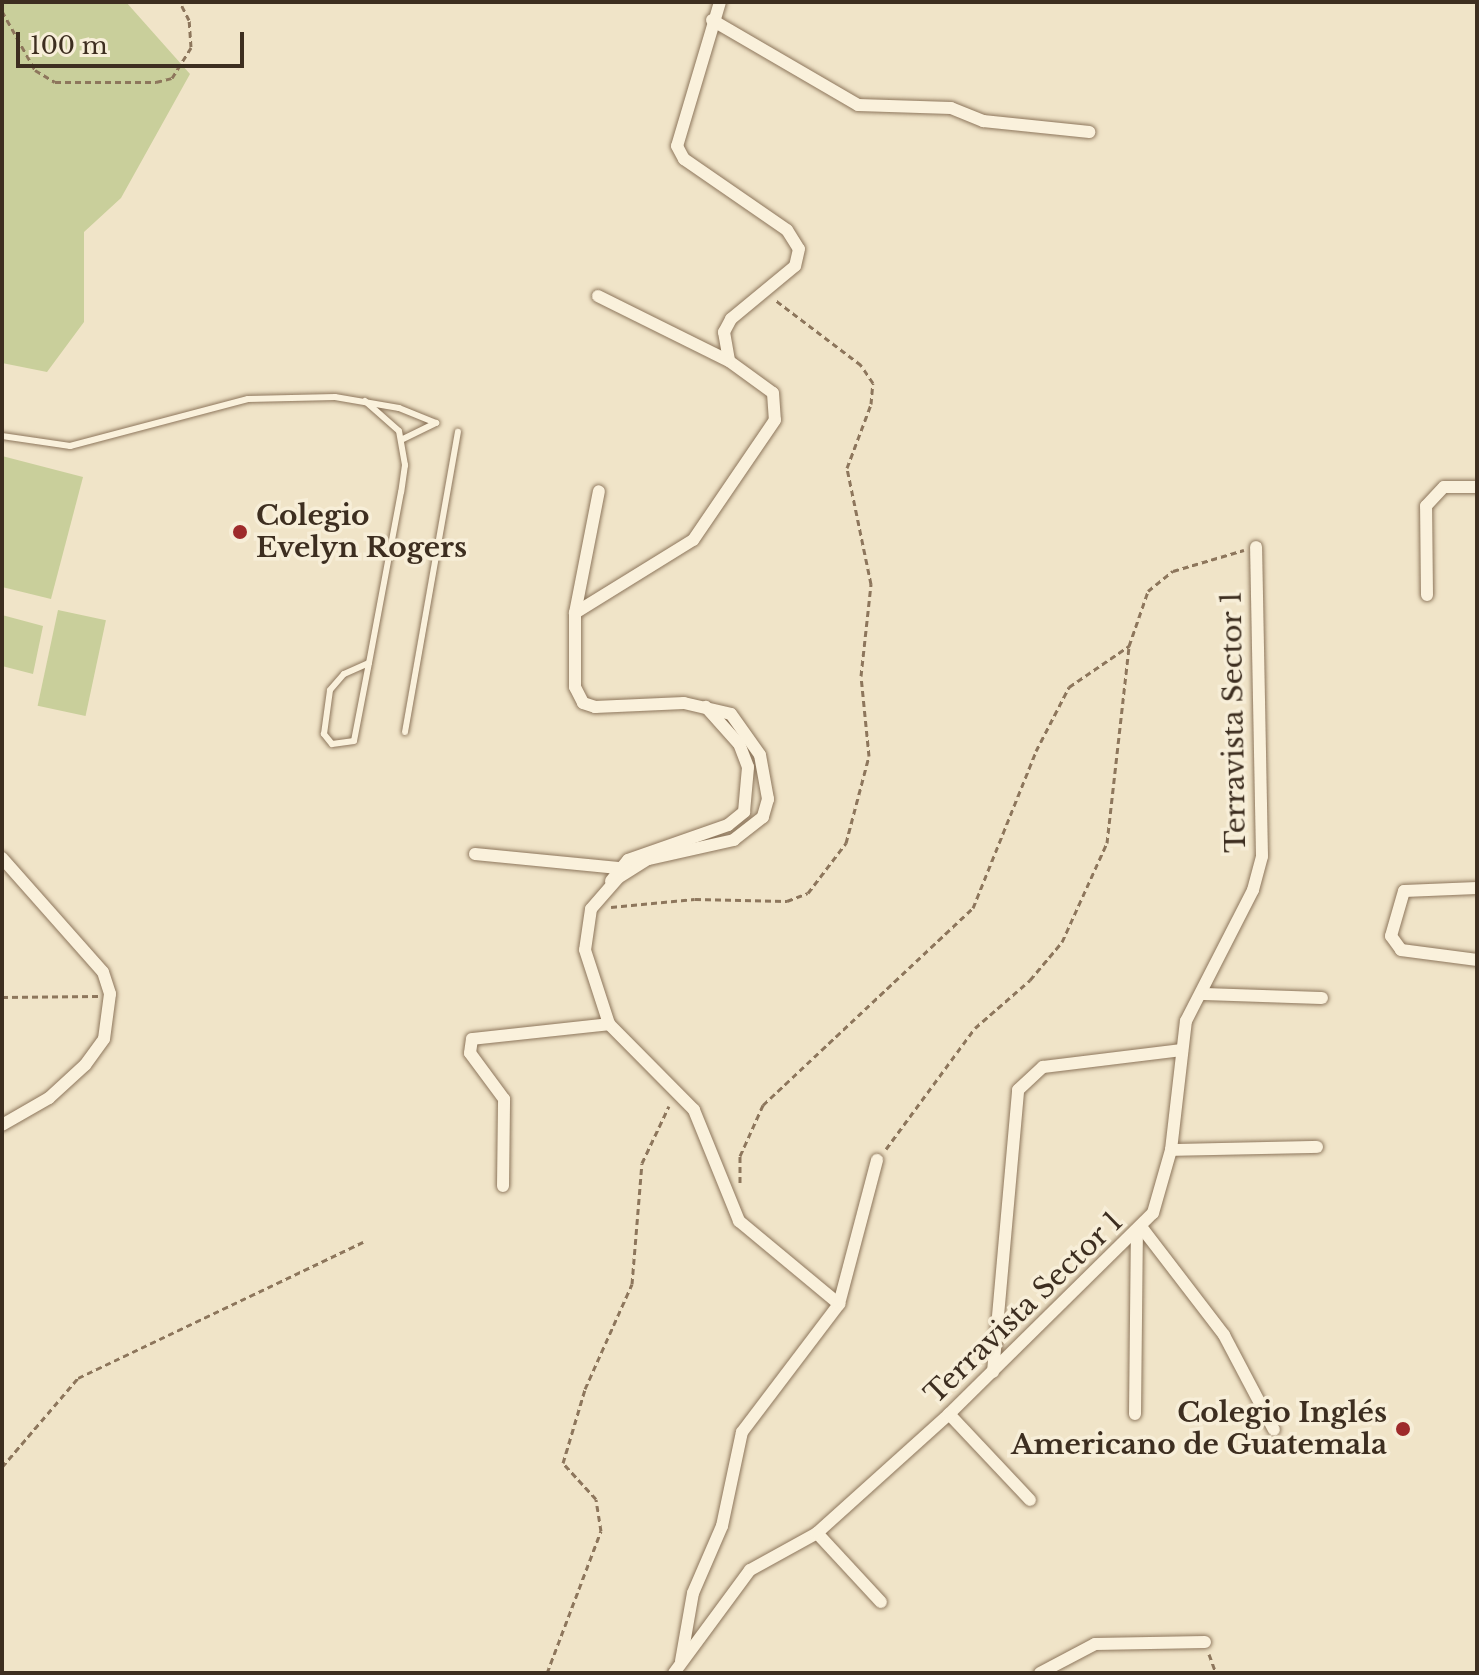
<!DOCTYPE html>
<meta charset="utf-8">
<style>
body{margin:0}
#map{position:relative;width:1479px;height:1675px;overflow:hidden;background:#f0e4c8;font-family:"Libre Baskerville",serif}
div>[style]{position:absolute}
.green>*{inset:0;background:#c9cf9b;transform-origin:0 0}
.path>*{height:3px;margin-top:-1.5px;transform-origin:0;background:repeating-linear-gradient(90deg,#8d765c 0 6px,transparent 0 10px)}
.roads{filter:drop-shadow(0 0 2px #8d765c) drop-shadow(0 0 2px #8d765c)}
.service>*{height:6px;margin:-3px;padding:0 3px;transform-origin:3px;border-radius:3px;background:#faf1dc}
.minor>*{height:12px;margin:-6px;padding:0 6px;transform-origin:6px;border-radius:6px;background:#faf1dc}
.dots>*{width:22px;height:22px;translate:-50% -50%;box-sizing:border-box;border:4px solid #f7eed8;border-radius:50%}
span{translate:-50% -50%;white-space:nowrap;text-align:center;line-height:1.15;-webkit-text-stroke:7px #f7eed8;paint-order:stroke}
.poi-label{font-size:28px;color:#3d2e20;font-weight:700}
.left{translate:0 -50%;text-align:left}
.right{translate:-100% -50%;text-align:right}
.street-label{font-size:28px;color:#3d2e20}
.frame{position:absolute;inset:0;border:4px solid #3d2e20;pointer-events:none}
.scale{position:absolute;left:16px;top:32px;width:228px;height:36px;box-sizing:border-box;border:4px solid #3d2e20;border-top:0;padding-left:10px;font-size:24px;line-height:28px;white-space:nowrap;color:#3d2e20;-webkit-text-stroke:6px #f7eed8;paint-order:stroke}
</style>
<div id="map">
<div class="green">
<i style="clip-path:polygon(2px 2px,126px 2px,190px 74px,121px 198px,84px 232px,84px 322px,47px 372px,2px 363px)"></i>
<i style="clip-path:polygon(2px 456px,83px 477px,51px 599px,2px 587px)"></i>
<i style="left:58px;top:610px;width:49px;height:98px;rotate:12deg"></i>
<i style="clip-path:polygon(2px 615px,43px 626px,33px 674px,2px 666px)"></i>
</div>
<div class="path">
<i style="left:2px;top:11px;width:68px;rotate:60.8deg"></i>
<i style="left:35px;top:70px;width:23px;rotate:31deg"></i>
<i style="left:55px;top:82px;width:101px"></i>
<i style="left:156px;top:82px;width:16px;rotate:-14deg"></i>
<i style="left:172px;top:78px;width:36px;rotate:-58deg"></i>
<i style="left:191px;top:47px;width:27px;rotate:-94deg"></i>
<i style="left:189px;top:20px;width:20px;rotate:-117deg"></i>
<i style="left:2px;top:330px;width:33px;rotate:90deg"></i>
<i style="left:611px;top:907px;width:84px;rotate:-5.4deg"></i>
<i style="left:695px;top:899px;width:92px;rotate:1.2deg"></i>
<i style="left:787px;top:901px;width:22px;rotate:-21deg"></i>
<i style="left:808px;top:893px;width:63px;rotate:-52.8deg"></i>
<i style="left:846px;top:843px;width:90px;rotate:-75.2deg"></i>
<i style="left:869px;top:756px;width:80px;rotate:-95.7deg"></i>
<i style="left:861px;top:676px;width:93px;rotate:-83.8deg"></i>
<i style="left:871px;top:584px;width:118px;rotate:-101.7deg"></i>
<i style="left:847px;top:468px;width:68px;rotate:-69.4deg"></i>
<i style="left:871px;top:404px;width:21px;rotate:-85deg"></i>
<i style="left:873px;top:383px;width:22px;rotate:-124deg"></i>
<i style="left:861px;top:365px;width:109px;rotate:-142.8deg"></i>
<i style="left:2px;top:997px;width:96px;rotate:-0.6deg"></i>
<i style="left:886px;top:1149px;width:150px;rotate:-53.7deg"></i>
<i style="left:975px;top:1028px;width:73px;rotate:-41.1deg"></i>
<i style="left:1030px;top:980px;width:50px;rotate:-49.9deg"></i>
<i style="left:1062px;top:942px;width:109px;rotate:-65.6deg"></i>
<i style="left:1107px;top:843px;width:198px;rotate:-83.6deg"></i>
<i style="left:1129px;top:646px;width:58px;rotate:-70.9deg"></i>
<i style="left:1148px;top:591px;width:32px;rotate:-39deg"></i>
<i style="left:1173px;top:571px;width:74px;rotate:-16.5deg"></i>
<i style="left:740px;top:1183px;width:27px;rotate:-90deg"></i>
<i style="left:740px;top:1156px;width:56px;rotate:-65.7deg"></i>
<i style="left:763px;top:1105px;width:288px;rotate:-43.2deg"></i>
<i style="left:973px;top:908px;width:169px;rotate:-68.1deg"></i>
<i style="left:1036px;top:751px;width:72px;rotate:-62.7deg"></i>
<i style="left:1069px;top:687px;width:73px;rotate:-34.3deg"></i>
<i style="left:2px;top:1467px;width:117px;rotate:-49.5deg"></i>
<i style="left:78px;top:1378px;width:316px;rotate:-25.5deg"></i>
<i style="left:1209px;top:1654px;width:20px;rotate:70deg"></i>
<i style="left:547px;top:1673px;width:152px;rotate:-69.2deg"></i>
<i style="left:601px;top:1531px;width:32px;rotate:-99deg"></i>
<i style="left:596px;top:1499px;width:49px;rotate:-132.5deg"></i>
<i style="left:563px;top:1463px;width:77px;rotate:-73.4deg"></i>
<i style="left:585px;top:1389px;width:115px;rotate:-65.9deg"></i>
<i style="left:632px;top:1284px;width:121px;rotate:-85.3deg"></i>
<i style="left:642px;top:1163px;width:63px;rotate:-64.7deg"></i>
</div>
<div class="roads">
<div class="service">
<i style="left:365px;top:401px;width:45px;rotate:41.4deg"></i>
<i style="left:399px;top:431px;width:35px;rotate:80deg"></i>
<i style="left:405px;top:465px;width:27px;rotate:98deg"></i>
<i style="left:401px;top:492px;width:174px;rotate:100.6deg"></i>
<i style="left:369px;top:663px;width:79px;rotate:100.9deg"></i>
<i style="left:354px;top:741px;width:22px;rotate:172deg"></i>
<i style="left:332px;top:744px;width:13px;rotate:-129deg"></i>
<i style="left:324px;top:734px;width:44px;rotate:-82.2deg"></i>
<i style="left:330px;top:690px;width:21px;rotate:-49deg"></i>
<i style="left:344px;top:674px;width:27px;rotate:-24deg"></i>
<i style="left:2px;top:436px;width:69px;rotate:8.4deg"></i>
<i style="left:70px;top:446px;width:184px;rotate:-14.8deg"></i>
<i style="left:248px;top:399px;width:87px;rotate:-1.3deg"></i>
<i style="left:335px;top:397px;width:65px;rotate:9.8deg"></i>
<i style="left:399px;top:408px;width:40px;rotate:22deg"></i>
<i style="left:403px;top:439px;width:37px;rotate:-26deg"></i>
<i style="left:405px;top:732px;width:305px;rotate:-80deg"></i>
</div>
<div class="minor">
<i style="left:720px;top:2px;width:150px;rotate:106.6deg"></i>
<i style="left:677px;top:146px;width:15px;rotate:62deg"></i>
<i style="left:684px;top:159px;width:125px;rotate:34.6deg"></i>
<i style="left:787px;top:230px;width:22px;rotate:58deg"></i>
<i style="left:799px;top:249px;width:17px;rotate:103deg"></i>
<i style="left:795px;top:266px;width:83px;rotate:140.4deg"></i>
<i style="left:731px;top:319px;width:15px;rotate:118deg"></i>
<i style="left:724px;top:332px;width:29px;rotate:80deg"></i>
<i style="left:729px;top:361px;width:54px;rotate:36deg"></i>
<i style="left:773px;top:393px;width:27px;rotate:86deg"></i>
<i style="left:775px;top:420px;width:145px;rotate:124.3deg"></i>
<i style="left:693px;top:540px;width:139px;rotate:148.3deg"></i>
<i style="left:575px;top:613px;width:74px;rotate:90deg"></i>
<i style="left:575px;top:687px;width:18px;rotate:63deg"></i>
<i style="left:583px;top:703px;width:13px;rotate:18deg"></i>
<i style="left:595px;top:707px;width:89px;rotate:-2.6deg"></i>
<i style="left:684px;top:703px;width:48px;rotate:13.2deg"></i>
<i style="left:731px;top:714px;width:50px;rotate:54.7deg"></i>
<i style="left:760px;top:755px;width:45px;rotate:79.7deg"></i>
<i style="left:768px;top:799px;width:19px;rotate:106deg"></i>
<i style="left:763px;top:817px;width:37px;rotate:142deg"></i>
<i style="left:734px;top:840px;width:88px;rotate:167.5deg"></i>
<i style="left:648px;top:859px;width:36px;rotate:148deg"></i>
<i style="left:618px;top:878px;width:41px;rotate:131.1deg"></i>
<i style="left:591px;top:909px;width:41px;rotate:98.3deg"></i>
<i style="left:585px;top:950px;width:78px;rotate:72deg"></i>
<i style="left:609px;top:1024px;width:121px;rotate:45.3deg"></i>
<i style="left:694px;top:1110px;width:120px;rotate:67.9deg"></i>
<i style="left:739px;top:1221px;width:130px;rotate:39.7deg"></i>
<i style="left:712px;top:20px;width:169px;rotate:30.2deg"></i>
<i style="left:858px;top:105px;width:93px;rotate:1.8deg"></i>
<i style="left:951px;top:108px;width:35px;rotate:22deg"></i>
<i style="left:983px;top:121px;width:107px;rotate:5.9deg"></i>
<i style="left:598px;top:296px;width:146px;rotate:26.4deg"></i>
<i style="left:1427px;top:595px;width:89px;rotate:-90.6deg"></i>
<i style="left:1426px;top:506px;width:26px;rotate:-47deg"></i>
<i style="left:1444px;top:487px;width:33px"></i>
<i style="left:575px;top:613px;width:124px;rotate:-78.9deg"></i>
<i style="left:475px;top:854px;width:144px;rotate:5.6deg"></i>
<i style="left:2px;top:858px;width:152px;rotate:48.5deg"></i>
<i style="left:103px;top:972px;width:23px;rotate:72deg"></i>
<i style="left:110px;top:994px;width:45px;rotate:97.6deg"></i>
<i style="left:104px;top:1039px;width:32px;rotate:126deg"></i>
<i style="left:85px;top:1065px;width:49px;rotate:137.5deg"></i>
<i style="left:49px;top:1098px;width:54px;rotate:150.1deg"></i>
<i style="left:611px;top:881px;width:27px;rotate:-51deg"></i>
<i style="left:628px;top:860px;width:106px;rotate:-19.3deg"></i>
<i style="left:728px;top:825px;width:21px;rotate:-39deg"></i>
<i style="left:744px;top:812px;width:45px;rotate:-84.9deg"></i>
<i style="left:748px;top:767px;width:25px;rotate:-111deg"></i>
<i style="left:739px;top:744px;width:50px;rotate:-131.7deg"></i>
<i style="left:1477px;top:888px;width:73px;rotate:177.6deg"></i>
<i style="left:1404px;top:891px;width:47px;rotate:106.1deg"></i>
<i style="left:1391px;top:936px;width:17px;rotate:54deg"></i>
<i style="left:1401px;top:950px;width:77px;rotate:7.5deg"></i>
<i style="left:1203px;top:994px;width:119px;rotate:1.9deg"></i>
<i style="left:1171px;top:1150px;width:146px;rotate:-1.2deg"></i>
<i style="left:503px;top:1186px;width:87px;rotate:-89.3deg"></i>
<i style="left:504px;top:1099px;width:57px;rotate:-126.5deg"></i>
<i style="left:470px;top:1053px;width:14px;rotate:-82deg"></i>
<i style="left:472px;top:1039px;width:138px;rotate:-6.2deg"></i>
<i style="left:1142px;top:1228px;width:135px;rotate:52.5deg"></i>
<i style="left:1224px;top:1335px;width:107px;rotate:62.2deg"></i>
<i style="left:993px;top:1372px;width:283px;rotate:-84.9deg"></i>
<i style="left:1018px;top:1090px;width:34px;rotate:-43deg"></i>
<i style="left:1043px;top:1067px;width:140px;rotate:-7deg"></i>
<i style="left:949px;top:1414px;width:118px;rotate:46.7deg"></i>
<i style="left:1135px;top:1414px;width:179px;rotate:-89.4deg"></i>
<i style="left:817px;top:1533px;width:94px;rotate:47.2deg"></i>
<i style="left:681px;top:1661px;width:69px;rotate:-80deg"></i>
<i style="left:693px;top:1593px;width:73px;rotate:-66.6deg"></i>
<i style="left:722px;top:1526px;width:96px;rotate:-78deg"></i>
<i style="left:742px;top:1432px;width:161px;rotate:-52.8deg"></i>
<i style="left:839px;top:1304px;width:149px;rotate:-75.2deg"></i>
<i style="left:674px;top:1673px;width:128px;rotate:-53.6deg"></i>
<i style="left:750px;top:1570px;width:77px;rotate:-28.9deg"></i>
<i style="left:817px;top:1533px;width:178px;rotate:-42deg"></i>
<i style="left:949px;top:1414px;width:286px;rotate:-44.6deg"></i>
<i style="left:1153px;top:1213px;width:66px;rotate:-74.1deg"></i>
<i style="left:1171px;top:1150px;width:130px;rotate:-83.4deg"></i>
<i style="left:1186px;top:1021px;width:147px;rotate:-62.9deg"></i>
<i style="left:1253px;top:890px;width:35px;rotate:-75deg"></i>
<i style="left:1262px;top:856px;width:309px;rotate:-91.1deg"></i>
<i style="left:1040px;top:1673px;width:62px;rotate:-27.8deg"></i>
<i style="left:1095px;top:1644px;width:110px;rotate:-1deg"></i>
</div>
</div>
<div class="dots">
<i style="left:240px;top:532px;background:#9e2a2b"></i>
<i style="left:1403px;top:1429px;background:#9e2a2b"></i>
</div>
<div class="poi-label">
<span class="left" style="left:256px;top:532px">Colegio<br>Evelyn Rogers</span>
<span class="right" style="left:1387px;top:1429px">Colegio Inglés<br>Americano de Guatemala</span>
</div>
<div class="street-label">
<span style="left:1234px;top:722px;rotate:-91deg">Terravista Sector 1</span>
<span style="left:1024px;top:1308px;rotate:-44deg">Terravista Sector 1</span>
</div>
<div class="frame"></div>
<div class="scale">100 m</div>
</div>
